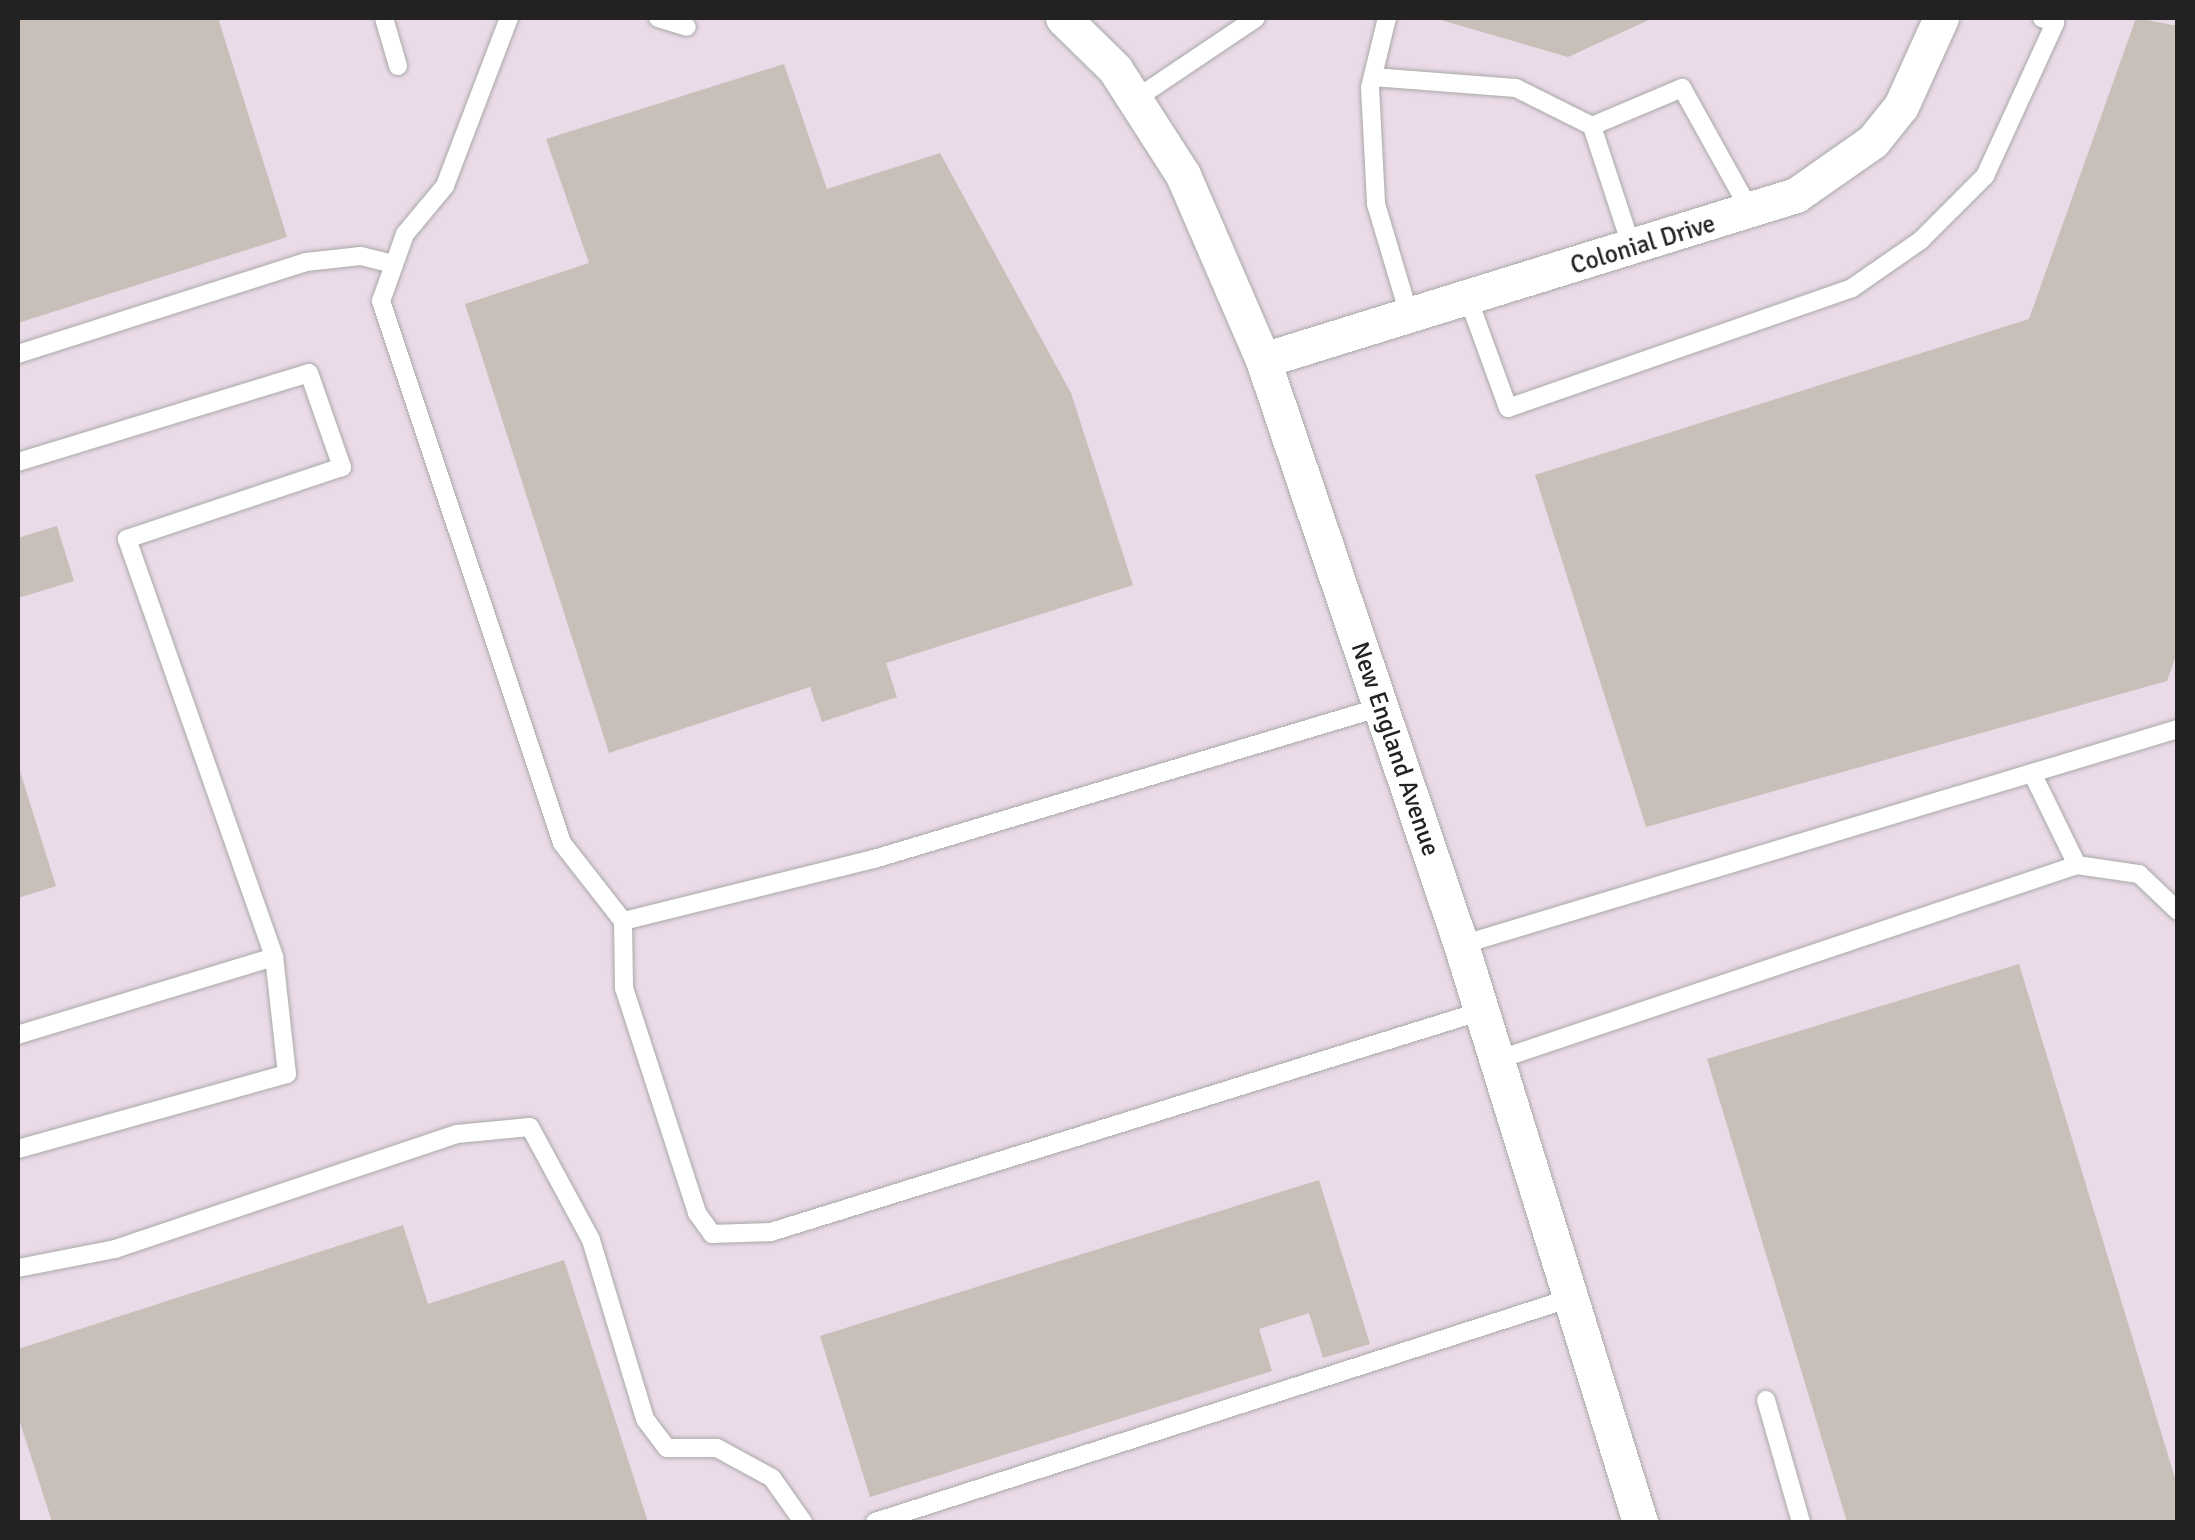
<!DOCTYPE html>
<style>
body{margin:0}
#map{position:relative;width:2195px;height:1540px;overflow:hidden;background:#f2efe9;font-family:Signika,sans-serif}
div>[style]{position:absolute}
.industrial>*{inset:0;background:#ebdbe8;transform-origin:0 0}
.building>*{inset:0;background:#c7bfb8}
.roads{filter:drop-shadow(0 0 2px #a9a9a9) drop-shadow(0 0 2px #a9a9a9)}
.lane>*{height:18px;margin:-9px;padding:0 9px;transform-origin:9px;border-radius:9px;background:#fff}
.street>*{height:35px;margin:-17.5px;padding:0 17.5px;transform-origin:17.5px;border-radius:17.5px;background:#fff}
span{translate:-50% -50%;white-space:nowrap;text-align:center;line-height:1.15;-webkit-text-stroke:9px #fff;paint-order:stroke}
.street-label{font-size:25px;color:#222}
.frame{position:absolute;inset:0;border:20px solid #222;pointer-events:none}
</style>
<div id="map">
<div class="industrial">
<i style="left:18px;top:18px;width:2159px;height:1504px"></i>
</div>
<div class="building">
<i style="clip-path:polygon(18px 18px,218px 18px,287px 237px,18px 323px)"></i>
<i style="clip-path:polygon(1434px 18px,1653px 18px,1568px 57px)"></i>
<i style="clip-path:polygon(2136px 18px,2178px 26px,2178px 650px,2167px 681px,1646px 827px,1535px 475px,2029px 319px)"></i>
<i style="clip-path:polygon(784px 64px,827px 189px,940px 153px,1071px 393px,1133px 585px,886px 663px,897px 697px,822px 722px,810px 687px,609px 753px,465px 304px,589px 263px,546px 139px)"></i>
<i style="clip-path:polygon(57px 526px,74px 581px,18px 598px,18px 538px)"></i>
<i style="clip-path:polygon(18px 765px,56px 886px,18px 898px)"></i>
<i style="clip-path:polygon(2019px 964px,2178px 1488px,2178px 1522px,1847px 1522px,1707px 1059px)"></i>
<i style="clip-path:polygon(1319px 1180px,1370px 1344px,1323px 1358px,1309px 1313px,1259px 1329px,1272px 1371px,870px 1497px,820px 1336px)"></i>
<i style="clip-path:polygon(403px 1225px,428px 1304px,564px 1260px,648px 1522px,52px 1522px,18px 1416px,18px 1349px)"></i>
</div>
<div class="roads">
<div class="lane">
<i style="left:384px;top:18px;width:50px;rotate:73.7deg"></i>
<i style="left:509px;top:18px;width:180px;rotate:110.9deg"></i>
<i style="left:445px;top:186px;width:62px;rotate:129.8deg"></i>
<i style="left:405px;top:234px;width:71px;rotate:109.7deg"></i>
<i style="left:381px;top:301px;width:571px;rotate:71.53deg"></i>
<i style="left:562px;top:843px;width:99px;rotate:52deg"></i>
<i style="left:658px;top:18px;width:30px;rotate:17deg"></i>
<i style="left:1387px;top:18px;width:72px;rotate:103.7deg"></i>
<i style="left:1370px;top:88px;width:116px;rotate:87deg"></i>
<i style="left:1376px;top:204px;width:116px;rotate:73.4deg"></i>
<i style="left:1373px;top:77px;width:143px;rotate:4.4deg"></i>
<i style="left:1516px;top:88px;width:85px;rotate:26.6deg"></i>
<i style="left:1137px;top:98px;width:143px;rotate:-33.9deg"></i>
<i style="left:1632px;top:248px;width:128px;rotate:-108.2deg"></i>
<i style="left:1592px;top:126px;width:98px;rotate:-22.9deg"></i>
<i style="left:1682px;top:88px;width:142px;rotate:60.9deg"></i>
<i style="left:1468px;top:298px;width:117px;rotate:70deg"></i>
<i style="left:1508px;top:408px;width:364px;rotate:-19.2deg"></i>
<i style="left:1852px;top:288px;width:84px;rotate:-34.8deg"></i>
<i style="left:1921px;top:240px;width:91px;rotate:-45deg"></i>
<i style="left:1985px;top:176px;width:168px;rotate:-65.4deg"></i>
<i style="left:2055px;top:23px;width:14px;rotate:-159deg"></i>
<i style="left:18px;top:354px;width:302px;rotate:-17.7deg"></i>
<i style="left:306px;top:262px;width:55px;rotate:-6.2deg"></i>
<i style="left:361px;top:256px;width:34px;rotate:14deg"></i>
<i style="left:18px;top:462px;width:304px;rotate:-17deg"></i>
<i style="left:309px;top:373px;width:100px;rotate:70.7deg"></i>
<i style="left:342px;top:467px;width:227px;rotate:161.5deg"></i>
<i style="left:127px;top:539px;width:443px;rotate:70.6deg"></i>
<i style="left:274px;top:957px;width:268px;rotate:163.1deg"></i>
<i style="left:1381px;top:707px;width:529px;rotate:163.31deg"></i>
<i style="left:874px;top:859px;width:259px;rotate:166.1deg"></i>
<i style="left:623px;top:921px;width:67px;rotate:89.1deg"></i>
<i style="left:624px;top:988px;width:237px;rotate:72deg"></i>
<i style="left:697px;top:1213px;width:26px;rotate:54deg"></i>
<i style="left:712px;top:1234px;width:59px;rotate:-1.9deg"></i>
<i style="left:771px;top:1232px;width:745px;rotate:-17.27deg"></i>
<i style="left:2032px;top:773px;width:102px;rotate:63.9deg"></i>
<i style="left:1461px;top:945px;width:749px;rotate:-16.77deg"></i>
<i style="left:1497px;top:1060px;width:612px;rotate:-18.58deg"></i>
<i style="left:2077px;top:865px;width:63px;rotate:8.3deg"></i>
<i style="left:2139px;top:874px;width:54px;rotate:43.5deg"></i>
<i style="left:18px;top:1149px;width:279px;rotate:-15.6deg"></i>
<i style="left:287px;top:1074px;width:118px;rotate:-96.3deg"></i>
<i style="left:18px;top:1268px;width:99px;rotate:-11.1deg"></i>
<i style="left:115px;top:1249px;width:361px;rotate:-18.6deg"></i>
<i style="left:457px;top:1134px;width:73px;rotate:-5.5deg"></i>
<i style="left:530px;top:1127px;width:128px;rotate:61.6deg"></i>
<i style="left:591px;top:1240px;width:187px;rotate:73.2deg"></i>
<i style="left:645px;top:1419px;width:36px;rotate:53deg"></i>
<i style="left:667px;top:1448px;width:50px"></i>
<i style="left:717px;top:1448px;width:63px;rotate:28.6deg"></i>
<i style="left:772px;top:1478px;width:54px;rotate:54.8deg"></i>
<i style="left:1766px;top:1400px;width:127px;rotate:74deg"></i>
<i style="left:875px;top:1522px;width:731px;rotate:-17.84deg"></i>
</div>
<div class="street">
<i style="left:1063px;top:18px;width:73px;rotate:44.4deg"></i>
<i style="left:1115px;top:69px;width:126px;rotate:57.3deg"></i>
<i style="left:1183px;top:175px;width:202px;rotate:66.6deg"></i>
<i style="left:1263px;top:360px;width:618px;rotate:71.3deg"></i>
<i style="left:1461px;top:945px;width:604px;rotate:72.76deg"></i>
<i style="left:1263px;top:360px;width:558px;rotate:-17.2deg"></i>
<i style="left:1796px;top:195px;width:94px;rotate:-35deg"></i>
<i style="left:1873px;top:141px;width:45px;rotate:-51.3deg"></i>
<i style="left:1901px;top:106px;width:97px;rotate:-65.6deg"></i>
</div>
</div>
<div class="street-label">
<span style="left:1643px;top:245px;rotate:-17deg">Colonial Drive</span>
<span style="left:1395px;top:749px;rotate:71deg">New England Avenue</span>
</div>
<div class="frame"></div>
</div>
